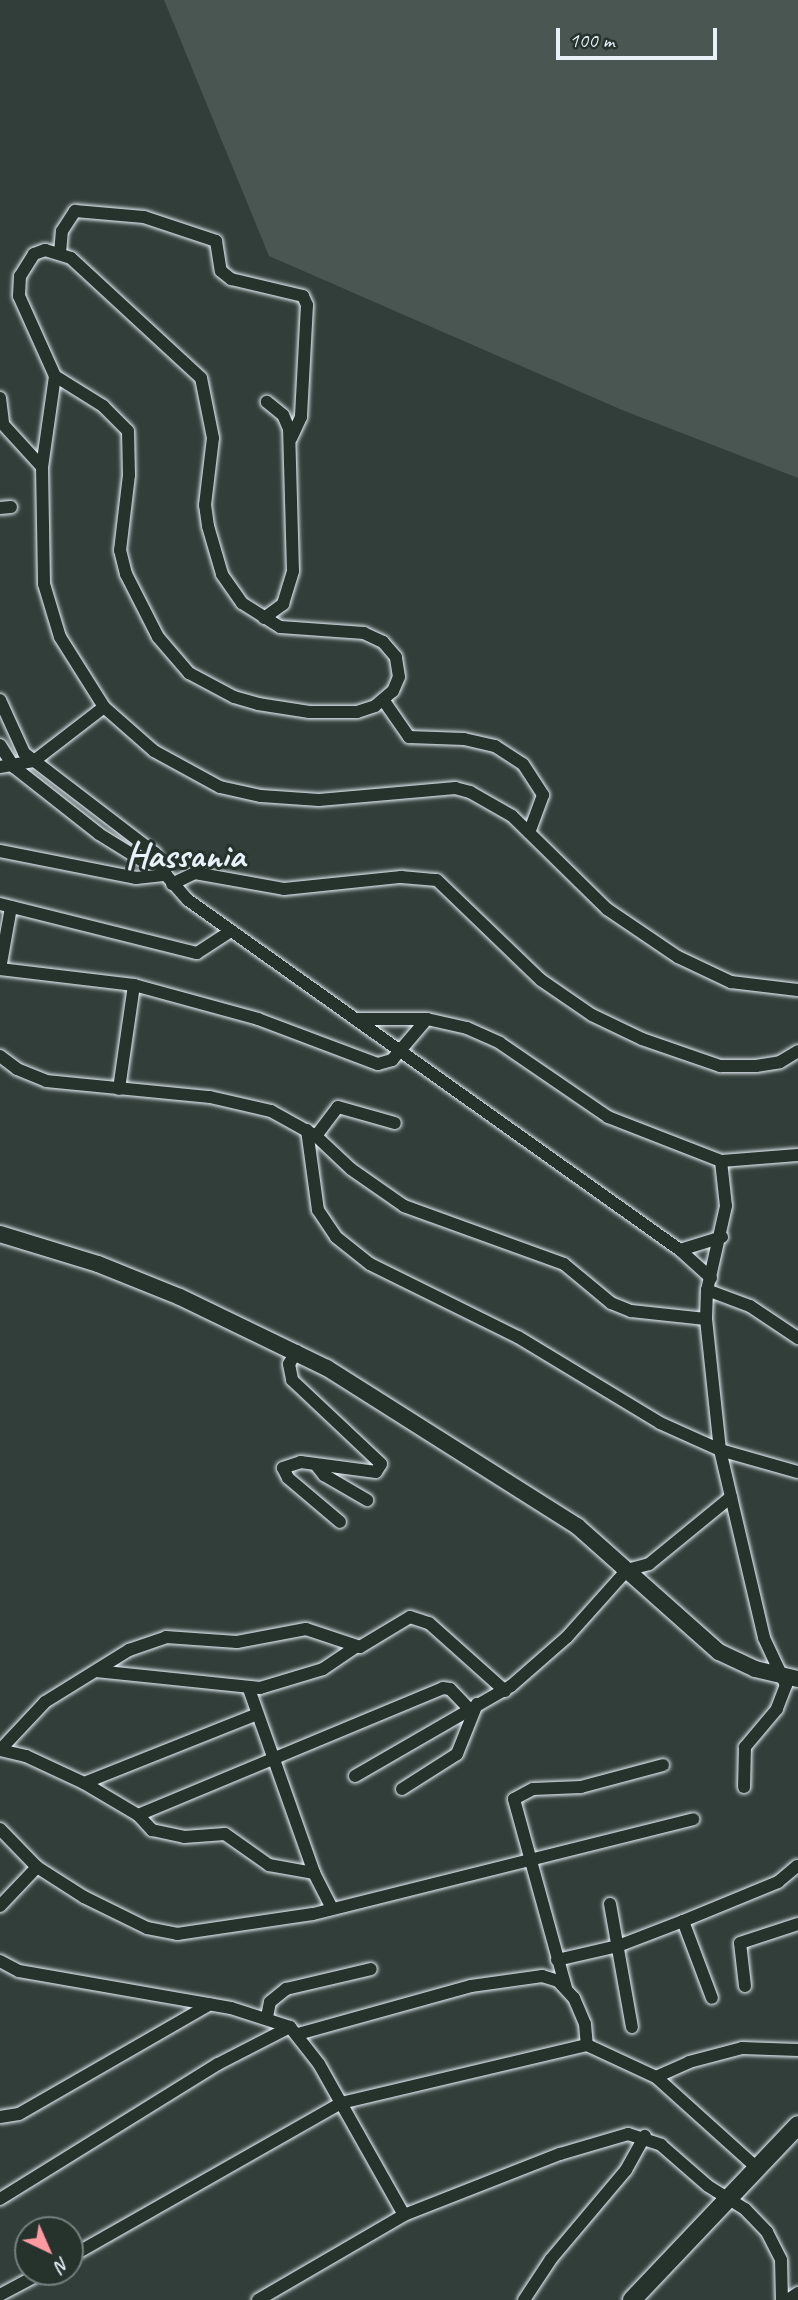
<!DOCTYPE html>
<style>
body{margin:0}
#map{position:relative;width:798px;height:2300px;overflow:hidden;background:#323e39;font-family:Caveat,sans-serif}
div>[style]{position:absolute}
.green>*{inset:0;background:#495651}
.roads{filter:drop-shadow(0 0 2px #e8f1f8) drop-shadow(0 0 2px #e8f1f8)}
.minor>*{height:12px;margin:-6px;padding:0 6px;transform-origin:6px;border-radius:6px;background:#26332d}
.tertiary>*{height:16px;margin:-8px;padding:0 8px;transform-origin:8px;border-radius:8px;background:#26332d}
.secondary>*{height:18px;margin:-9px;padding:0 9px;transform-origin:9px;border-radius:9px;background:#26332d}
span{translate:-50% -50%;white-space:nowrap;text-align:center;line-height:1.15;-webkit-text-stroke:6px #26332d;paint-order:stroke}
.district-label{font-size:37px;color:#e8f1f8;font-weight:700}
.north{position:absolute;left:14px;top:2216px;width:70px;height:70px;box-sizing:border-box;background:#26332d;border:2px solid #747f7e;border-radius:50%;rotate:136deg;font-size:19px;font-weight:700;line-height:28px;text-align:center;color:#e8f1f8}
.north::after{content:'';display:block;margin:auto;width:24px;height:32px;background:#ff9aa2;clip-path:polygon(50% 0,100% 100%,50% 72%,0 100%)}
.scale{position:absolute;left:556px;top:28px;width:161px;height:32px;box-sizing:border-box;border:4px solid #e8f1f8;border-top:0;padding-left:9px;font-size:21px;line-height:24px;white-space:nowrap;color:#e8f1f8;-webkit-text-stroke:5px #26332d;paint-order:stroke}
</style>
<div id="map">
<div class="green">
<i style="clip-path:polygon(164px 0,798px 0,798px 478px,622px 410px,269px 256px)"></i>
</div>
<div class="roads">
<div class="minor">
<i style="left:60px;top:253px;width:22px;rotate:-85deg"></i>
<i style="left:62px;top:231px;width:24px;rotate:-57deg"></i>
<i style="left:75px;top:211px;width:69px;rotate:5deg"></i>
<i style="left:144px;top:217px;width:76px;rotate:18.4deg"></i>
<i style="left:216px;top:241px;width:30px;rotate:81deg"></i>
<i style="left:221px;top:271px;width:13px;rotate:39deg"></i>
<i style="left:231px;top:279px;width:74px;rotate:13.3deg"></i>
<i style="left:303px;top:296px;width:10px;rotate:66deg"></i>
<i style="left:307px;top:305px;width:112px;rotate:93.1deg"></i>
<i style="left:301px;top:417px;width:23px;rotate:115deg"></i>
<i style="left:55px;top:376px;width:57px;rotate:32deg"></i>
<i style="left:103px;top:406px;width:35px;rotate:45deg"></i>
<i style="left:128px;top:431px;width:44px;rotate:88.7deg"></i>
<i style="left:129px;top:475px;width:76px;rotate:96.8deg"></i>
<i style="left:120px;top:550px;width:25px;rotate:76deg"></i>
<i style="left:126px;top:574px;width:71px;rotate:63.1deg"></i>
<i style="left:158px;top:637px;width:48px;rotate:49.3deg"></i>
<i style="left:189px;top:673px;width:51px;rotate:28.1deg"></i>
<i style="left:234px;top:697px;width:25px;rotate:16deg"></i>
<i style="left:258px;top:704px;width:52px;rotate:8.9deg"></i>
<i style="left:309px;top:712px;width:48px"></i>
<i style="left:357px;top:712px;width:19px;rotate:-18deg"></i>
<i style="left:375px;top:706px;width:23px;rotate:-40deg"></i>
<i style="left:393px;top:691px;width:15px;rotate:-67deg"></i>
<i style="left:399px;top:677px;width:20px;rotate:-99deg"></i>
<i style="left:396px;top:657px;width:20px;rotate:-131deg"></i>
<i style="left:383px;top:642px;width:21px;rotate:-155deg"></i>
<i style="left:364px;top:633px;width:84px;rotate:-175.9deg"></i>
<i style="left:280px;top:627px;width:45px;rotate:-147.7deg"></i>
<i style="left:242px;top:603px;width:35px;rotate:-125deg"></i>
<i style="left:222px;top:574px;width:50px;rotate:-106.3deg"></i>
<i style="left:208px;top:526px;width:21px;rotate:-98deg"></i>
<i style="left:205px;top:505px;width:67px;rotate:-83.2deg"></i>
<i style="left:213px;top:438px;width:61px;rotate:-101.3deg"></i>
<i style="left:201px;top:378px;width:177px;rotate:-137.3deg"></i>
<i style="left:71px;top:258px;width:27px;rotate:-163deg"></i>
<i style="left:45px;top:250px;width:12px;rotate:160deg"></i>
<i style="left:34px;top:254px;width:26px;rotate:122deg"></i>
<i style="left:20px;top:276px;width:20px;rotate:93deg"></i>
<i style="left:19px;top:296px;width:88px;rotate:65.8deg"></i>
<i style="left:55px;top:376px;width:92px;rotate:98.1deg"></i>
<i style="left:42px;top:467px;width:117px;rotate:89deg"></i>
<i style="left:44px;top:584px;width:55px;rotate:73.2deg"></i>
<i style="left:60px;top:637px;width:83px;rotate:57.8deg"></i>
<i style="left:104px;top:707px;width:67px;rotate:41.3deg"></i>
<i style="left:154px;top:751px;width:75px;rotate:28.6deg"></i>
<i style="left:220px;top:787px;width:42px;rotate:12.4deg"></i>
<i style="left:261px;top:796px;width:58px;rotate:3.9deg"></i>
<i style="left:319px;top:800px;width:137px;rotate:-5deg"></i>
<i style="left:455px;top:788px;width:16px;rotate:15deg"></i>
<i style="left:470px;top:792px;width:48px;rotate:29.7deg"></i>
<i style="left:512px;top:816px;width:133px;rotate:44.4deg"></i>
<i style="left:607px;top:909px;width:86px;rotate:34.1deg"></i>
<i style="left:678px;top:957px;width:59px;rotate:25.3deg"></i>
<i style="left:731px;top:982px;width:67px;rotate:6.8deg"></i>
<i style="left:0;top:398px;width:26px;rotate:83deg"></i>
<i style="left:0;top:421px;width:62px;rotate:47.6deg"></i>
<i style="left:0;top:508px;width:11px;rotate:-5deg"></i>
<i style="left:264px;top:618px;width:24px;rotate:-36deg"></i>
<i style="left:283px;top:604px;width:34px;rotate:-73deg"></i>
<i style="left:293px;top:571px;width:142px;rotate:-91.6deg"></i>
<i style="left:289px;top:429px;width:15px;rotate:-113deg"></i>
<i style="left:283px;top:415px;width:21px;rotate:-141deg"></i>
<i style="left:0;top:700px;width:58px;rotate:65.6deg"></i>
<i style="left:24px;top:753px;width:165px;rotate:37.4deg"></i>
<i style="left:155px;top:853px;width:25px;rotate:63deg"></i>
<i style="left:166px;top:875px;width:33px;rotate:49deg"></i>
<i style="left:188px;top:900px;width:604px;rotate:35.43deg"></i>
<i style="left:384px;top:701px;width:44px;rotate:55.2deg"></i>
<i style="left:409px;top:737px;width:55px;rotate:2.1deg"></i>
<i style="left:464px;top:739px;width:32px;rotate:13deg"></i>
<i style="left:495px;top:746px;width:33px;rotate:33deg"></i>
<i style="left:523px;top:764px;width:37px;rotate:57deg"></i>
<i style="left:543px;top:795px;width:40px;rotate:110.2deg"></i>
<i style="left:0;top:745px;width:26px;rotate:58deg"></i>
<i style="left:14px;top:767px;width:108px;rotate:38.2deg"></i>
<i style="left:99px;top:834px;width:55px;rotate:31.7deg"></i>
<i style="left:146px;top:863px;width:12px;rotate:5deg"></i>
<i style="left:0;top:767px;width:35px;rotate:-10deg"></i>
<i style="left:34px;top:761px;width:88px;rotate:-37.6deg"></i>
<i style="left:0;top:851px;width:139px;rotate:11.2deg"></i>
<i style="left:136px;top:878px;width:30px;rotate:-6deg"></i>
<i style="left:172px;top:884px;width:25px;rotate:-26deg"></i>
<i style="left:195px;top:873px;width:90px;rotate:10.2deg"></i>
<i style="left:284px;top:889px;width:118px;rotate:-5.9deg"></i>
<i style="left:401px;top:877px;width:36px;rotate:5deg"></i>
<i style="left:437px;top:880px;width:144px;rotate:43.9deg"></i>
<i style="left:541px;top:980px;width:62px;rotate:34.5deg"></i>
<i style="left:592px;top:1015px;width:55px;rotate:25.6deg"></i>
<i style="left:642px;top:1039px;width:83px;rotate:19.1deg"></i>
<i style="left:720px;top:1066px;width:36px"></i>
<i style="left:756px;top:1066px;width:24px;rotate:-9deg"></i>
<i style="left:780px;top:1062px;width:21px;rotate:-31deg"></i>
<i style="left:0;top:904px;width:203px;rotate:14deg"></i>
<i style="left:197px;top:953px;width:38px;rotate:-33deg"></i>
<i style="left:0;top:969px;width:135px;rotate:6.8deg"></i>
<i style="left:134px;top:985px;width:129px;rotate:15.3deg"></i>
<i style="left:258px;top:1019px;width:128px;rotate:20.6deg"></i>
<i style="left:378px;top:1064px;width:15px;rotate:-16deg"></i>
<i style="left:392px;top:1060px;width:54px;rotate:-49.5deg"></i>
<i style="left:0;top:969px;width:63px;rotate:-79.9deg"></i>
<i style="left:355px;top:1019px;width:72px"></i>
<i style="left:427px;top:1019px;width:41px;rotate:12.7deg"></i>
<i style="left:467px;top:1028px;width:36px;rotate:24deg"></i>
<i style="left:500px;top:1043px;width:131px;rotate:34.4deg"></i>
<i style="left:608px;top:1117px;width:121px;rotate:21.3deg"></i>
<i style="left:721px;top:1161px;width:45px;rotate:83.7deg"></i>
<i style="left:726px;top:1206px;width:86px;rotate:102.7deg"></i>
<i style="left:707px;top:1290px;width:29px;rotate:92deg"></i>
<i style="left:706px;top:1319px;width:132px;rotate:83.9deg"></i>
<i style="left:720px;top:1450px;width:193px;rotate:76.8deg"></i>
<i style="left:764px;top:1638px;width:52px;rotate:64.9deg"></i>
<i style="left:786px;top:1685px;width:26px;rotate:111deg"></i>
<i style="left:777px;top:1709px;width:50px;rotate:130.1deg"></i>
<i style="left:745px;top:1747px;width:40px;rotate:91.4deg"></i>
<i style="left:0;top:1056px;width:21px;rotate:37deg"></i>
<i style="left:17px;top:1069px;width:31px;rotate:22deg"></i>
<i style="left:46px;top:1081px;width:165px;rotate:5.6deg"></i>
<i style="left:210px;top:1097px;width:63px;rotate:12.9deg"></i>
<i style="left:271px;top:1111px;width:51px;rotate:29.1deg"></i>
<i style="left:316px;top:1136px;width:48px;rotate:43.3deg"></i>
<i style="left:351px;top:1169px;width:65px;rotate:34.9deg"></i>
<i style="left:404px;top:1206px;width:170px;rotate:19.9deg"></i>
<i style="left:564px;top:1264px;width:61px;rotate:39.7deg"></i>
<i style="left:611px;top:1303px;width:22px;rotate:22deg"></i>
<i style="left:631px;top:1311px;width:75px;rotate:6.1deg"></i>
<i style="left:119px;top:1089px;width:105px;rotate:-81.8deg"></i>
<i style="left:307px;top:1130px;width:81px;rotate:82.2deg"></i>
<i style="left:318px;top:1210px;width:32px;rotate:56deg"></i>
<i style="left:336px;top:1237px;width:43px;rotate:38.5deg"></i>
<i style="left:370px;top:1264px;width:165px;rotate:26.3deg"></i>
<i style="left:518px;top:1337px;width:166px;rotate:31.2deg"></i>
<i style="left:660px;top:1423px;width:66px;rotate:24.2deg"></i>
<i style="left:720px;top:1450px;width:81px;rotate:15.8deg"></i>
<i style="left:316px;top:1136px;width:36px;rotate:-53deg"></i>
<i style="left:338px;top:1107px;width:59px;rotate:15.7deg"></i>
<i style="left:721px;top:1161px;width:77px;rotate:-4.5deg"></i>
<i style="left:711px;top:1278px;width:42px;rotate:-137.9deg"></i>
<i style="left:680px;top:1250px;width:44px;rotate:-17.2deg"></i>
<i style="left:707px;top:1290px;width:46px;rotate:20.4deg"></i>
<i style="left:750px;top:1306px;width:58px;rotate:33.7deg"></i>
<i style="left:297px;top:1351px;width:15px;rotate:122deg"></i>
<i style="left:289px;top:1364px;width:16px;rotate:79deg"></i>
<i style="left:292px;top:1380px;width:122px;rotate:43.3deg"></i>
<i style="left:381px;top:1464px;width:9px;rotate:122deg"></i>
<i style="left:376px;top:1472px;width:76px;rotate:-172.4deg"></i>
<i style="left:301px;top:1462px;width:19px;rotate:162deg"></i>
<i style="left:283px;top:1468px;width:11px;rotate:63deg"></i>
<i style="left:288px;top:1478px;width:68px;rotate:40.2deg"></i>
<i style="left:316px;top:1465px;width:13px;rotate:51deg"></i>
<i style="left:324px;top:1475px;width:50px;rotate:30.2deg"></i>
<i style="left:96px;top:1671px;width:165px;rotate:5.9deg"></i>
<i style="left:260px;top:1688px;width:66px;rotate:-16.8deg"></i>
<i style="left:323px;top:1669px;width:40px;rotate:-34deg"></i>
<i style="left:249px;top:1689px;width:195px;rotate:70.5deg"></i>
<i style="left:0;top:1750px;width:66px;rotate:-46.8deg"></i>
<i style="left:45px;top:1702px;width:99px;rotate:-31.8deg"></i>
<i style="left:129px;top:1650px;width:39px;rotate:-19deg"></i>
<i style="left:166px;top:1637px;width:71px;rotate:4deg"></i>
<i style="left:237px;top:1642px;width:70px;rotate:-10.7deg"></i>
<i style="left:306px;top:1629px;width:57px;rotate:18.4deg"></i>
<i style="left:360px;top:1647px;width:58px;rotate:-31deg"></i>
<i style="left:410px;top:1617px;width:20px;rotate:18deg"></i>
<i style="left:429px;top:1623px;width:102px;rotate:41.8deg"></i>
<i style="left:0;top:1750px;width:27px;rotate:13deg"></i>
<i style="left:26px;top:1756px;width:64px;rotate:25deg"></i>
<i style="left:84px;top:1783px;width:63px;rotate:30.7deg"></i>
<i style="left:138px;top:1815px;width:21px;rotate:47deg"></i>
<i style="left:152px;top:1830px;width:33px;rotate:12deg"></i>
<i style="left:184px;top:1837px;width:41px;rotate:-4.2deg"></i>
<i style="left:225px;top:1834px;width:54px;rotate:35.2deg"></i>
<i style="left:269px;top:1865px;width:46px;rotate:10.1deg"></i>
<i style="left:314px;top:1873px;width:39px;rotate:63deg"></i>
<i style="left:355px;top:1776px;width:180px;rotate:-30deg"></i>
<i style="left:511px;top:1686px;width:74px;rotate:-41.2deg"></i>
<i style="left:567px;top:1637px;width:90px;rotate:-48.2deg"></i>
<i style="left:627px;top:1570px;width:23px;rotate:-15deg"></i>
<i style="left:649px;top:1564px;width:106px;rotate:-39.3deg"></i>
<i style="left:84px;top:1783px;width:186px;rotate:-21.7deg"></i>
<i style="left:402px;top:1789px;width:65px;rotate:-32.5deg"></i>
<i style="left:457px;top:1754px;width:54px;rotate:-68.2deg"></i>
<i style="left:138px;top:1815px;width:330px;rotate:-22.6deg"></i>
<i style="left:443px;top:1688px;width:7px;rotate:8deg"></i>
<i style="left:450px;top:1689px;width:29px;rotate:46deg"></i>
<i style="left:0;top:1829px;width:53px;rotate:45.8deg"></i>
<i style="left:37px;top:1867px;width:56px;rotate:32.6deg"></i>
<i style="left:84px;top:1897px;width:70px;rotate:26.2deg"></i>
<i style="left:147px;top:1928px;width:31px;rotate:11deg"></i>
<i style="left:177px;top:1934px;width:137px;rotate:-8.4deg"></i>
<i style="left:313px;top:1914px;width:392px;rotate:-14deg"></i>
<i style="left:610px;top:1904px;width:125px;rotate:79.9deg"></i>
<i style="left:0;top:1906px;width:54px;rotate:-46.5deg"></i>
<i style="left:683px;top:1921px;width:82px;rotate:69.4deg"></i>
<i style="left:557px;top:1960px;width:63px;rotate:-12.9deg"></i>
<i style="left:618px;top:1946px;width:70px;rotate:-21deg"></i>
<i style="left:683px;top:1921px;width:103px;rotate:-22.3deg"></i>
<i style="left:778px;top:1882px;width:25px;rotate:-40deg"></i>
<i style="left:0;top:1961px;width:21px;rotate:28deg"></i>
<i style="left:19px;top:1971px;width:215px;rotate:9.9deg"></i>
<i style="left:231px;top:2008px;width:62px;rotate:17.9deg"></i>
<i style="left:290px;top:2027px;width:47px;rotate:51.9deg"></i>
<i style="left:319px;top:2064px;width:173px;rotate:60.6deg"></i>
<i style="left:745px;top:1986px;width:43px;rotate:-96.6deg"></i>
<i style="left:740px;top:1943px;width:61px;rotate:-18.1deg"></i>
<i style="left:566px;top:1988px;width:196px;rotate:-105.4deg"></i>
<i style="left:514px;top:1799px;width:21px;rotate:-28deg"></i>
<i style="left:533px;top:1789px;width:48px;rotate:-2.4deg"></i>
<i style="left:581px;top:1787px;width:85px;rotate:-15deg"></i>
<i style="left:267px;top:2017px;width:15px;rotate:-79deg"></i>
<i style="left:270px;top:2002px;width:21px;rotate:-39deg"></i>
<i style="left:286px;top:1989px;width:87px;rotate:-13.2deg"></i>
<i style="left:298px;top:2034px;width:180px;rotate:-15.5deg"></i>
<i style="left:471px;top:1986px;width:72px;rotate:-8deg"></i>
<i style="left:542px;top:1976px;width:17px;rotate:17deg"></i>
<i style="left:558px;top:1981px;width:23px;rotate:47deg"></i>
<i style="left:574px;top:1998px;width:28px;rotate:67deg"></i>
<i style="left:585px;top:2024px;width:21px;rotate:85deg"></i>
<i style="left:656px;top:2077px;width:36px;rotate:-24deg"></i>
<i style="left:689px;top:2062px;width:55px;rotate:-14.8deg"></i>
<i style="left:742px;top:2048px;width:56px;rotate:2deg"></i>
<i style="left:0;top:2117px;width:19px;rotate:-9deg"></i>
<i style="left:19px;top:2114px;width:220px;rotate:-29.9deg"></i>
<i style="left:0;top:2199px;width:256px;rotate:-31.8deg"></i>
<i style="left:218px;top:2064px;width:81px;rotate:-27.2deg"></i>
<i style="left:70px;top:2257px;width:312px;rotate:-29.6deg"></i>
<i style="left:341px;top:2103px;width:253px;rotate:-13.3deg"></i>
<i style="left:587px;top:2045px;width:76px;rotate:24.9deg"></i>
<i style="left:656px;top:2077px;width:135px;rotate:42deg"></i>
<i style="left:0;top:2295px;width:49px;rotate:-28.1deg"></i>
<i style="left:258px;top:2300px;width:169px;rotate:-30.2deg"></i>
<i style="left:404px;top:2215px;width:168px;rotate:-21.4deg"></i>
<i style="left:560px;top:2154px;width:71px;rotate:-16.4deg"></i>
<i style="left:628px;top:2134px;width:35px;rotate:18deg"></i>
<i style="left:661px;top:2145px;width:62px;rotate:41.1deg"></i>
<i style="left:708px;top:2186px;width:44px;rotate:31.9deg"></i>
<i style="left:745px;top:2209px;width:32px;rotate:46deg"></i>
<i style="left:767px;top:2232px;width:31px;rotate:63deg"></i>
<i style="left:781px;top:2260px;width:40px;rotate:88.6deg"></i>
<i style="left:524px;top:2300px;width:49px;rotate:-56.6deg"></i>
<i style="left:551px;top:2259px;width:116px;rotate:-49.9deg"></i>
<i style="left:626px;top:2170px;width:39px;rotate:-61deg"></i>
<i style="left:788px;top:2300px;width:12px;rotate:-35deg"></i>
</div>
<div class="tertiary">
<i style="left:0;top:1234px;width:102px;rotate:17deg"></i>
<i style="left:98px;top:1264px;width:88px;rotate:21.9deg"></i>
<i style="left:180px;top:1297px;width:163px;rotate:25.8deg"></i>
<i style="left:327px;top:1368px;width:296px;rotate:32.3deg"></i>
<i style="left:577px;top:1526px;width:190px;rotate:41.6deg"></i>
<i style="left:719px;top:1652px;width:40px;rotate:25deg"></i>
<i style="left:755px;top:1669px;width:44px;rotate:13.1deg"></i>
</div>
<div class="secondary">
<i style="left:632px;top:2300px;width:241px;rotate:-46.5deg"></i>
</div>
</div>
<div class="district-label">
<span style="left:185px;top:855px">Hassania</span>
</div>
<div class="north">N</div>
<div class="scale">100 m</div>
</div>
